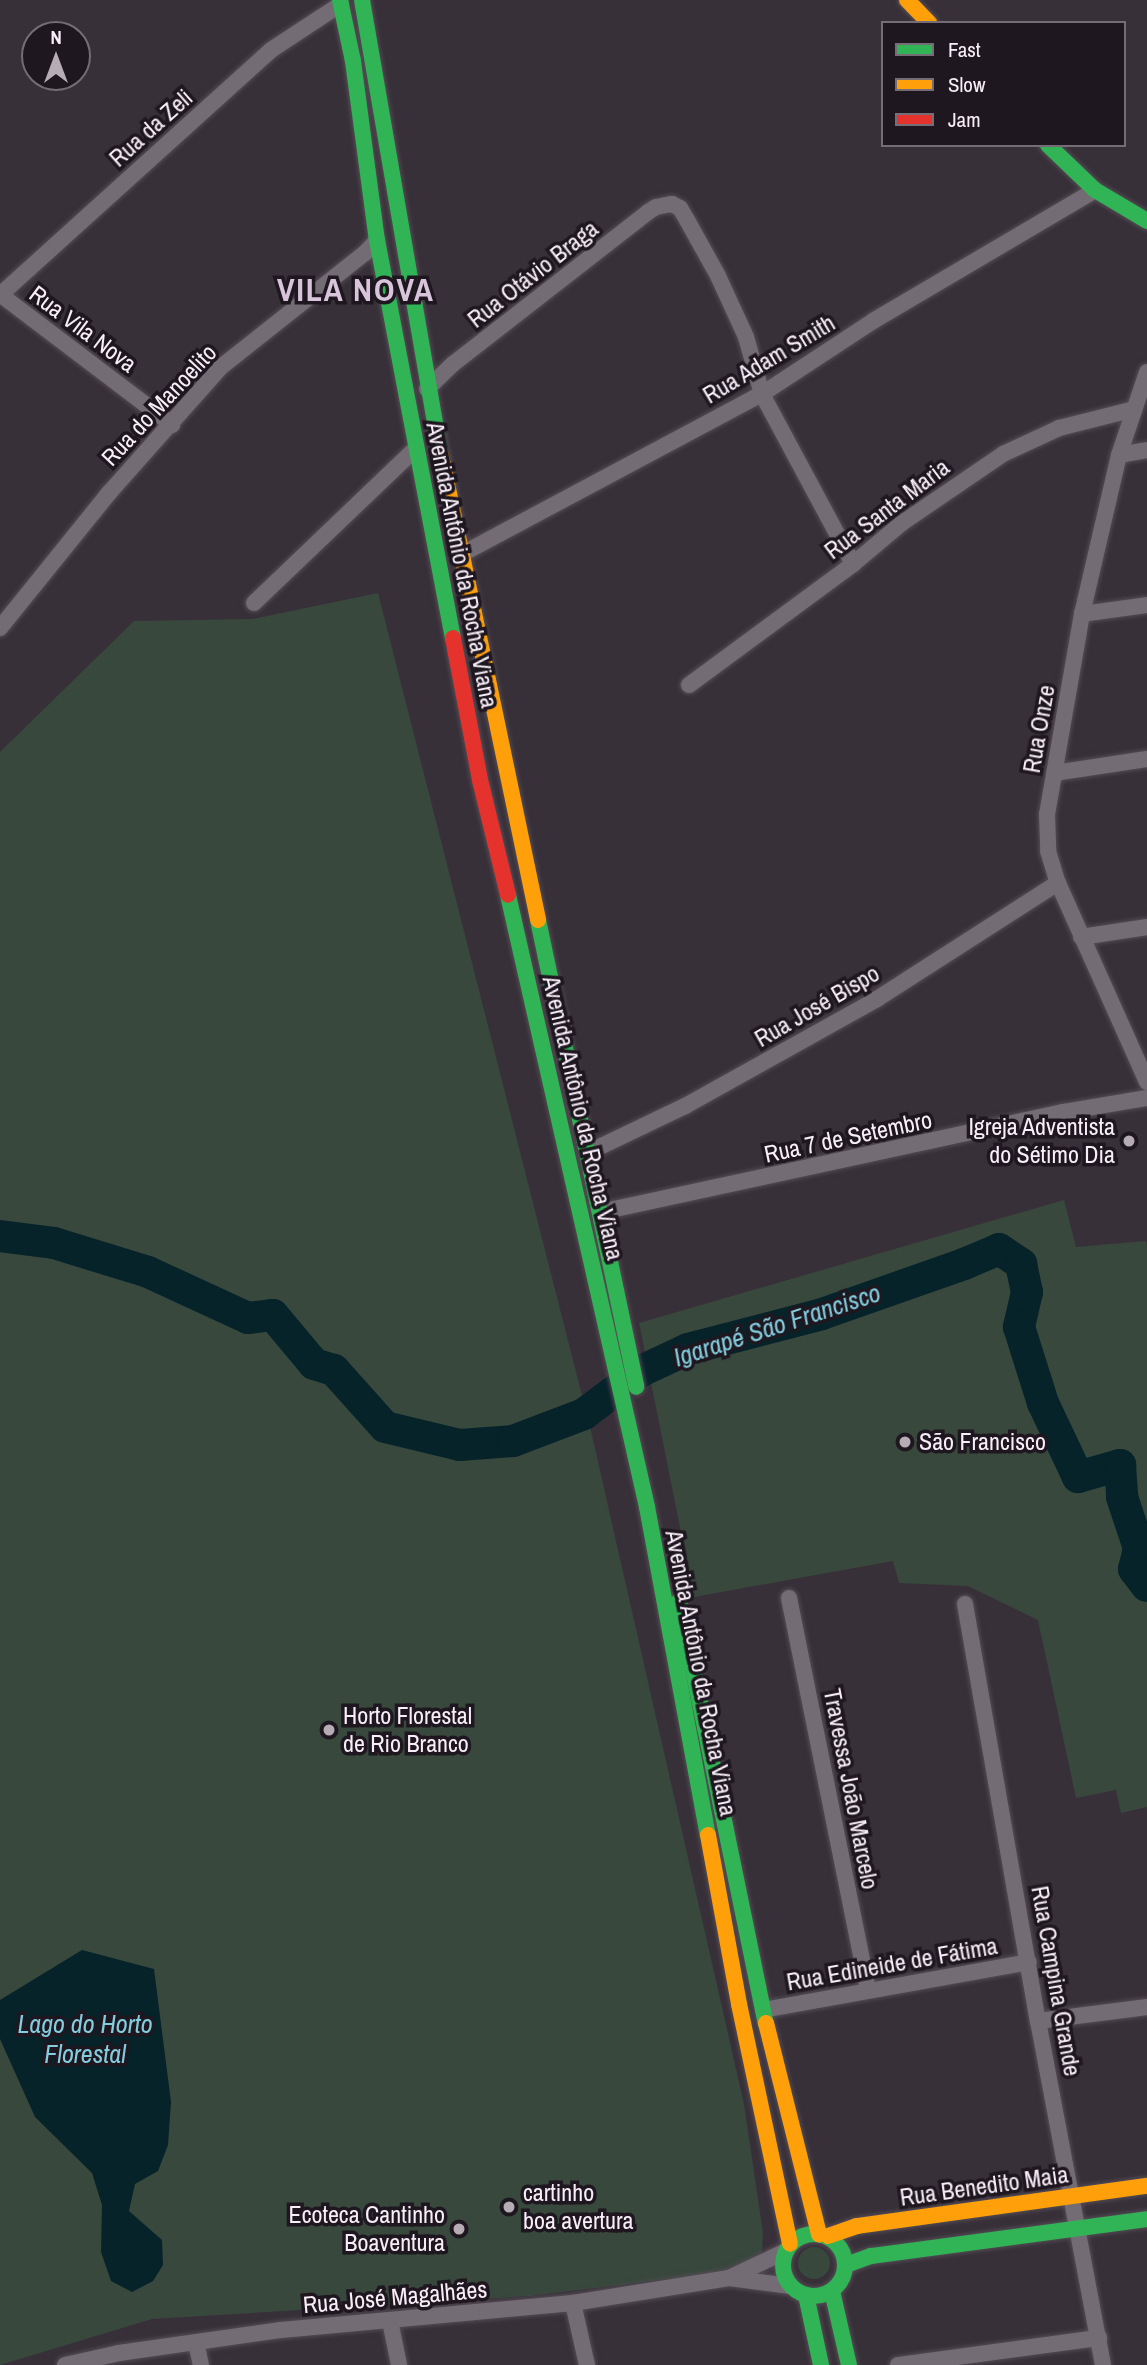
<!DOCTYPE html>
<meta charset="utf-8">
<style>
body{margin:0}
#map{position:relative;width:1147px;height:2365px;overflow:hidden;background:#383039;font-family:"Archivo Narrow",sans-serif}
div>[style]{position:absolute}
.green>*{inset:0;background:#38483d}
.round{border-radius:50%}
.water>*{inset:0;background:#06232a}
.river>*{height:32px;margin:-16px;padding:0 16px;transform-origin:16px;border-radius:16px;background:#06232a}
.roads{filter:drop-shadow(0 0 2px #534c54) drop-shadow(0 0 2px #534c54)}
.street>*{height:16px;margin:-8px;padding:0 8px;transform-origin:8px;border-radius:8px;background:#746c75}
.fast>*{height:16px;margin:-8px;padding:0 8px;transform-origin:8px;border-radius:8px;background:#30b455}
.fast>.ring{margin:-8px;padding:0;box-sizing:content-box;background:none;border:16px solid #30b455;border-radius:50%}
.slow>*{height:16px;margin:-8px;padding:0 8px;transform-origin:8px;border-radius:8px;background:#ff9f0a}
.jam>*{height:16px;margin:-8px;padding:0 8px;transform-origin:8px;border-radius:8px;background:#e5322d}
.dots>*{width:19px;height:19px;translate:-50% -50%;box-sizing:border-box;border:4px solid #1e171f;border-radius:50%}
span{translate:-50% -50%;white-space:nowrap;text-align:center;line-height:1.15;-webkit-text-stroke:7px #1e171f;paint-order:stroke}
.street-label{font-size:24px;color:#f8eef9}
.poi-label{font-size:24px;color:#f8eef9}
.right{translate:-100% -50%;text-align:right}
.left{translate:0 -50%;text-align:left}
.water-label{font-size:26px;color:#82cdde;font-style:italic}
.district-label{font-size:32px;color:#d9c5db;font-weight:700;letter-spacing:2px}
.legend{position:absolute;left:881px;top:21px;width:245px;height:126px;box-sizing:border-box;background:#1e171f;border:2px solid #756d76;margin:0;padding:9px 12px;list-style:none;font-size:21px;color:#f8eef9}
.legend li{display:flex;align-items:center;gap:14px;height:35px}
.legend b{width:35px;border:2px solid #756d76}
.north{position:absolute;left:21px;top:21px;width:70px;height:70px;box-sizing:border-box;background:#1e171f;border:2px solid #756d76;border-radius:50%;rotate:0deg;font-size:19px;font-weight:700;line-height:28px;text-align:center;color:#f8eef9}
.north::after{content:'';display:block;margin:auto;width:24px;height:32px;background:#b5acb6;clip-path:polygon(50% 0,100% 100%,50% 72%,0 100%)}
</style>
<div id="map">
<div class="green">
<i style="clip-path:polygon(378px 593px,591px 1431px,744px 2104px,763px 2233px,762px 2251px,751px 2264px,751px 2269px,529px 2296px,152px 2319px,0 2365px,0 752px,134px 621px,253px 619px)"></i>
<i style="clip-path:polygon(1064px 1200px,1076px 1247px,1146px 1241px,1147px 1246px,1147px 1807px,1121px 1813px,1116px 1790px,1076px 1798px,1038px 1620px,968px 1586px,899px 1583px,893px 1561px,694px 1597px,639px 1323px)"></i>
<i class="round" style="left:798px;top:2247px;width:32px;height:32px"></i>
</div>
<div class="water">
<i style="clip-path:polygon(82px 1950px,154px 1969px,171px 2102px,168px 2145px,158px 2171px,135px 2184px,129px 2211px,162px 2240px,163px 2265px,153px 2281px,132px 2292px,111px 2281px,101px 2252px,102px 2205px,92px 2173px,35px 2117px,0 2039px,0 2000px)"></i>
</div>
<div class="river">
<i style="left:0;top:1236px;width:54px;rotate:7.4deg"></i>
<i style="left:54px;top:1243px;width:98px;rotate:17.1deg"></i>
<i style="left:148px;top:1272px;width:110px;rotate:24.7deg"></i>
<i style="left:248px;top:1318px;width:25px;rotate:-7deg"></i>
<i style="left:273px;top:1315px;width:64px;rotate:50.1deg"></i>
<i style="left:314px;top:1364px;width:21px;rotate:17deg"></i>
<i style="left:334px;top:1370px;width:76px;rotate:48.2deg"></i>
<i style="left:385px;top:1427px;width:77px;rotate:13.5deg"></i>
<i style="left:460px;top:1445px;width:53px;rotate:-4.3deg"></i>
<i style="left:513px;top:1441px;width:76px;rotate:-20.8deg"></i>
<i style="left:584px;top:1414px;width:71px;rotate:-37deg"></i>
<i style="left:641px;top:1371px;width:52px;rotate:-25.1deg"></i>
<i style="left:688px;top:1349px;width:138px;rotate:-14.6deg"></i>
<i style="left:822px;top:1314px;width:151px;rotate:-19.4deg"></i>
<i style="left:964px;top:1264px;width:38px;rotate:-23deg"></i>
<i style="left:999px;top:1249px;width:27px;rotate:34deg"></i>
<i style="left:1021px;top:1264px;width:29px;rotate:78deg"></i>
<i style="left:1027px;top:1292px;width:36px;rotate:103deg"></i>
<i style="left:1019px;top:1327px;width:80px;rotate:72.5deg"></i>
<i style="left:1043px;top:1403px;width:82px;rotate:64.7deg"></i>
<i style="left:1078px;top:1477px;width:44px;rotate:-15.9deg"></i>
<i style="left:1120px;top:1465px;width:32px;rotate:86deg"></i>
<i style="left:1122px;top:1497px;width:54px;rotate:71.6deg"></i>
<i style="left:1139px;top:1548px;width:22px;rotate:103deg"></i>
<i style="left:1134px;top:1569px;width:21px;rotate:53deg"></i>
</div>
<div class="roads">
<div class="street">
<i style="left:0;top:295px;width:365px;rotate:-42.1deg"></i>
<i style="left:271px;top:50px;width:84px;rotate:-33.3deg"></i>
<i style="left:1px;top:295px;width:215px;rotate:37.2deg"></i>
<i style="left:1147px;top:372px;width:88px;rotate:108.6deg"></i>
<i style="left:1119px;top:455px;width:163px;rotate:103.1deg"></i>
<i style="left:1082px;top:614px;width:203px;rotate:99.9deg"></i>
<i style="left:1047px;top:814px;width:37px;rotate:88deg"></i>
<i style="left:1048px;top:851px;width:34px;rotate:73deg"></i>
<i style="left:1058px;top:883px;width:218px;rotate:65.9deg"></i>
<i style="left:427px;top:389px;width:36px;rotate:-44deg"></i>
<i style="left:453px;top:364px;width:247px;rotate:-37.9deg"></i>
<i style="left:648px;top:212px;width:9px;rotate:-32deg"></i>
<i style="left:656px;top:207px;width:16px;rotate:-11deg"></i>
<i style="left:672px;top:204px;width:9px;rotate:27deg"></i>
<i style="left:680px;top:208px;width:14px;rotate:60deg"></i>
<i style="left:687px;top:220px;width:64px;rotate:61deg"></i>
<i style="left:718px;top:276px;width:67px;rotate:65.3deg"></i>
<i style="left:746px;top:337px;width:59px;rotate:74.3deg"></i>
<i style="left:762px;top:394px;width:193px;rotate:61.8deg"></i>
<i style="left:1119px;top:455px;width:28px;rotate:-10deg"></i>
<i style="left:460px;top:555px;width:342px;rotate:-28.1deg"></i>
<i style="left:762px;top:394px;width:133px;rotate:-33.3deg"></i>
<i style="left:873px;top:321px;width:258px;rotate:-30.5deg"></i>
<i style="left:254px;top:603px;width:223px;rotate:-43.7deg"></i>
<i style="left:1082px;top:614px;width:66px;rotate:-7.9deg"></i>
<i style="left:0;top:628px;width:174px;rotate:-51.1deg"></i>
<i style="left:109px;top:493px;width:169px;rotate:-48.4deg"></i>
<i style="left:221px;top:367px;width:184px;rotate:-38.4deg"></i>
<i style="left:365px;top:253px;width:18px;rotate:-47deg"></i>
<i style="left:689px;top:685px;width:204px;rotate:-36.4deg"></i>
<i style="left:853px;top:564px;width:64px;rotate:-39.9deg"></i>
<i style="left:902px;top:523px;width:122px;rotate:-34.3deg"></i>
<i style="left:1003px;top:454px;width:62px;rotate:-24.9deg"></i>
<i style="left:1059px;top:428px;width:77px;rotate:-14.2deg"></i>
<i style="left:1055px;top:773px;width:93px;rotate:-8.7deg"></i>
<i style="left:1081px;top:937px;width:67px;rotate:-8.6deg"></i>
<i style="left:589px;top:1152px;width:106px;rotate:-25.6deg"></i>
<i style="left:685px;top:1106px;width:220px;rotate:-29.1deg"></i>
<i style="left:877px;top:999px;width:215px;rotate:-32.7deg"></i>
<i style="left:601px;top:1212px;width:473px;rotate:-12.2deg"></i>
<i style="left:1063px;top:1112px;width:85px;rotate:-9.5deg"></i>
<i style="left:789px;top:1598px;width:400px;rotate:78.6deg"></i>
<i style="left:965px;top:1604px;width:423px;rotate:80.1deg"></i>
<i style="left:1038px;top:2021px;width:350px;rotate:79.3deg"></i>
<i style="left:763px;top:2010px;width:270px;rotate:-10.2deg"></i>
<i style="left:1038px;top:2021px;width:110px;rotate:-7.3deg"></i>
<i style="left:731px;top:2277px;width:61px;rotate:-25.3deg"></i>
<i style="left:573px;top:2303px;width:64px;rotate:77.3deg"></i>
<i style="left:390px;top:2321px;width:45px;rotate:78.4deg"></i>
<i style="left:196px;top:2342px;width:24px;rotate:78deg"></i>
<i style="left:65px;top:2365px;width:55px;rotate:-12.5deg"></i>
<i style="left:119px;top:2353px;width:164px;rotate:-8.1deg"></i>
<i style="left:281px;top:2330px;width:293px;rotate:-5.3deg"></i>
<i style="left:573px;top:2303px;width:158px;rotate:-9.1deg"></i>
<i style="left:729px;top:2278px;width:62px;rotate:7.5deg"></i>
<i style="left:898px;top:2365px;width:203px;rotate:-7.7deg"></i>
</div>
<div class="fast">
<i style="left:340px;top:0;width:62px;rotate:78deg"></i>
<i style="left:353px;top:61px;width:181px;rotate:82.4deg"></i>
<i style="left:377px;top:240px;width:405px;rotate:79.2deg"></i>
<i style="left:362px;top:0;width:462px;rotate:80.2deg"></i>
<i style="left:1048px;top:145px;width:65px;rotate:43.8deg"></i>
<i style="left:1095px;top:190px;width:61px;rotate:30.8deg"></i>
<i style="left:508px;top:895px;width:628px;rotate:77.2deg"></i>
<i style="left:647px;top:1507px;width:334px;rotate:79.5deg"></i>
<i style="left:538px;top:920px;width:477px;rotate:78.1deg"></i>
<i style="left:679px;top:1601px;width:431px;rotate:78.4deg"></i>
<i class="ring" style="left:783px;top:2234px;width:46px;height:46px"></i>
<i style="left:846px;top:2265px;width:27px;rotate:-20deg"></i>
<i style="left:871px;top:2256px;width:278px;rotate:-7.6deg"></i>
<i style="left:832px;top:2291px;width:76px;rotate:77.1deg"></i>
<i style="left:806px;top:2295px;width:72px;rotate:77.9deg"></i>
</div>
<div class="slow">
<i style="left:907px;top:0;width:32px;rotate:46deg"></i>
<i style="left:441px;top:455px;width:475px;rotate:78.2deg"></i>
<i style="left:708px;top:1835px;width:172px;rotate:79.6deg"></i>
<i style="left:739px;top:2004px;width:245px;rotate:78deg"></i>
<i style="left:766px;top:2023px;width:218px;rotate:75.9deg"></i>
<i style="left:828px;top:2236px;width:31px;rotate:-19deg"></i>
<i style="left:857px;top:2226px;width:293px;rotate:-7.9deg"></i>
</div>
<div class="jam">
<i style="left:453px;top:638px;width:145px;rotate:79.2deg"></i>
<i style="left:480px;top:780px;width:118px;rotate:76.3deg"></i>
</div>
</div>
<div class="dots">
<i style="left:1129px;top:1141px;background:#b5acb6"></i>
<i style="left:905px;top:1442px;background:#b5acb6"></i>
<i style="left:329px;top:1730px;background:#b5acb6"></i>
<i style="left:509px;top:2207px;background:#b5acb6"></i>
<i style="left:459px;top:2229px;background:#b5acb6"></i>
</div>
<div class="street-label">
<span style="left:151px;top:128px;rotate:-42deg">Rua da Zeli</span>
<span style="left:533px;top:274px;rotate:-38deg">Rua Otávio Braga</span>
<span style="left:83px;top:329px;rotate:37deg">Rua Vila Nova</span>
<span style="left:769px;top:359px;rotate:-31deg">Rua Adam Smith</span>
<span style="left:159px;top:405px;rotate:-47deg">Rua do Manoelito</span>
<span style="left:887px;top:509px;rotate:-37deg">Rua Santa Maria</span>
<span style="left:462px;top:565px;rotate:79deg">Avenida Antônio da Rocha Viana</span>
<span style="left:1039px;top:729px;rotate:-80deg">Rua Onze</span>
<span style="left:817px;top:1006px;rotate:-30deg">Rua José Bispo</span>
<span style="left:583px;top:1118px;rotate:77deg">Avenida Antônio da Rocha Viana</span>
<span style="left:848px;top:1137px;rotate:-12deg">Rua 7 de Setembro</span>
<span style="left:701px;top:1673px;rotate:79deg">Avenida Antônio da Rocha Viana</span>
<span style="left:851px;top:1789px;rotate:79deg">Travessa João Marcelo</span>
<span style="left:892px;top:1964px;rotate:-10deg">Rua Edineide de Fátima</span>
<span style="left:1056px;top:1981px;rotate:80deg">Rua Campina Grande</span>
<span style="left:984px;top:2186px;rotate:-8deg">Rua Benedito Maia</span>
<span style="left:395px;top:2297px;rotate:-5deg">Rua José Magalhães</span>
</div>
<div class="poi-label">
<span class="right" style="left:1115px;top:1141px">Igreja Adventista<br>do Sétimo Dia</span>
<span class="left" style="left:919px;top:1442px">São Francisco</span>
<span class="left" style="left:343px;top:1730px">Horto Florestal<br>de Rio Branco</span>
<span class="left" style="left:523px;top:2207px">cartinho<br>boa avertura</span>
<span class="right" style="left:445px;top:2229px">Ecoteca Cantinho<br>Boaventura</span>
</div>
<div class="water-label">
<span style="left:777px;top:1325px;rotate:-18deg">Igarapé São Francisco</span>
<span style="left:85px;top:2039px">Lago do Horto<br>Florestal</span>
</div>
<div class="district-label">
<span style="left:356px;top:290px">VILA NOVA</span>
</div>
<ul class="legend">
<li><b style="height:9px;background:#30b455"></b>Fast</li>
<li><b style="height:9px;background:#ff9f0a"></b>Slow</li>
<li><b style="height:9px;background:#e5322d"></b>Jam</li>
</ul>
<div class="north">N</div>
</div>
